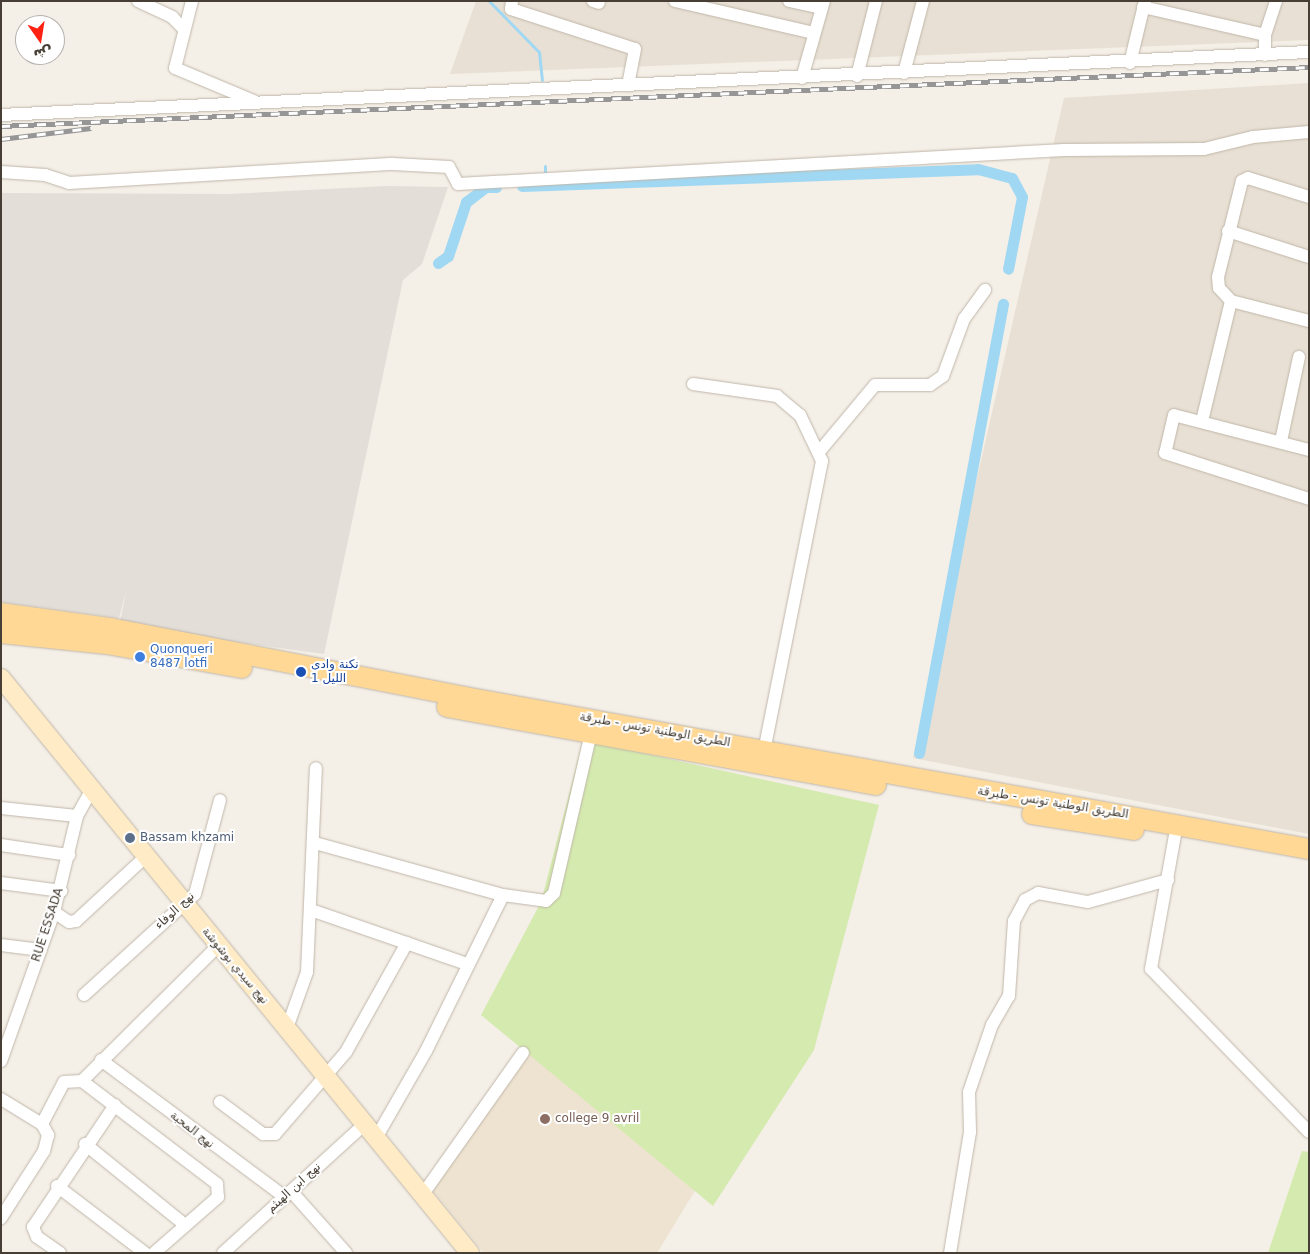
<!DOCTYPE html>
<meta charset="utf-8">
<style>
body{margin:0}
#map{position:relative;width:1310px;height:1254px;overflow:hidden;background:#f4efe7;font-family:"DejaVu Sans",Vazirmatn,sans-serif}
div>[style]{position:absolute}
.residential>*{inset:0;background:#e8e0d4}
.industrial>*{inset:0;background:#e3ded8}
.education>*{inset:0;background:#eee3d0}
.green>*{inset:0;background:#d4eaae}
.stream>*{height:3px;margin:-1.5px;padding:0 1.5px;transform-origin:1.5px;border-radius:1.5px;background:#a0d8f3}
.canal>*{height:11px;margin:-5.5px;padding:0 5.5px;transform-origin:5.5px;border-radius:5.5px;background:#a0d8f3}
.roads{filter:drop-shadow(0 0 1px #c0b6a9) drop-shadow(0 0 1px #c0b6a9)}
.street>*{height:12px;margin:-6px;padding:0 6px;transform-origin:6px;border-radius:6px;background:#fff}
.secondary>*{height:18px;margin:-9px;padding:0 9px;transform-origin:9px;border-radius:9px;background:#ffecc6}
.primary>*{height:20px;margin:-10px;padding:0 10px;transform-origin:10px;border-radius:10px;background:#ffd895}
.rail>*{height:5px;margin-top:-2.5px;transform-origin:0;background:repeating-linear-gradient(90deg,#fff 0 9px,#969696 0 18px);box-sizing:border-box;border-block:1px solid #969696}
.dots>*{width:14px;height:14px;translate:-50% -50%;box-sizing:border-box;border:2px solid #fff;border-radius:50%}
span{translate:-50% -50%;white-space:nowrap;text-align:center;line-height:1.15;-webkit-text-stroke:4px #fff;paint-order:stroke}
.shop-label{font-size:12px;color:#366cbe}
.left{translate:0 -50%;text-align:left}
.transit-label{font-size:12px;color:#164399}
.street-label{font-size:12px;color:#473f35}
.service-label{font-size:12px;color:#4e5e75}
.education-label{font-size:12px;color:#785e54}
.frame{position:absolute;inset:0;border:2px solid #473f35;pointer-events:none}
.north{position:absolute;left:15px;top:15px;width:50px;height:50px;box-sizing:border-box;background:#fff;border:1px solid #b5b2ae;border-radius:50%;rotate:167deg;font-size:14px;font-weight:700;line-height:20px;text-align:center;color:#473f35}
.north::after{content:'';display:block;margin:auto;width:18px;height:22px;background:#ff2213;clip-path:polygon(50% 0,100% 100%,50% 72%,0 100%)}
</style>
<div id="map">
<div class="residential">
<i style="clip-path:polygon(476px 1px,1309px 1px,1309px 40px,450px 74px)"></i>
<i style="clip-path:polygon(1309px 83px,1309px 834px,913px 758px,1064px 98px)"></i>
</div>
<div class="industrial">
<i style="clip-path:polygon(385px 186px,448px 187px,422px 264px,403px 280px,324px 654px,119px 626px,127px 588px,119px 618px,1px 602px,1px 193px,230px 194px)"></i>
</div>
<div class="education">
<i style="clip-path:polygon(529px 1052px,696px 1189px,657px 1253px,484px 1253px,429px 1186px)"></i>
</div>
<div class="green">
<i style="clip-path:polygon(583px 740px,879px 805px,814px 1050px,713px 1206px,481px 1015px,541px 902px)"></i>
<i style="clip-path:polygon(1302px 1151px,1309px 1152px,1309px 1253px,1268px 1253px)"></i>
</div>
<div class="stream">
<i style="left:489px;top:1px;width:71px;rotate:45.6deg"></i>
<i style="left:539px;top:52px;width:28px;rotate:84deg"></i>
<i style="left:545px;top:175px;width:9px;rotate:-90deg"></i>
</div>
<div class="canal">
<i style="left:522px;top:186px;width:456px;rotate:-2.1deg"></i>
<i style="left:978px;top:169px;width:35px;rotate:15deg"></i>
<i style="left:1012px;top:178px;width:21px;rotate:62deg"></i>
<i style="left:1022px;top:197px;width:73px;rotate:101deg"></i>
<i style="left:438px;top:263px;width:12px;rotate:-35deg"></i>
<i style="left:448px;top:256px;width:57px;rotate:-71.6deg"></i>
<i style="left:466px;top:202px;width:25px;rotate:-37deg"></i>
<i style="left:486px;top:187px;width:10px"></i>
<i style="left:919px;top:753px;width:457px;rotate:-79.4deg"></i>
</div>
<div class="roads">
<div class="street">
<i style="left:138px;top:1px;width:38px;rotate:25deg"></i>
<i style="left:172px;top:17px;width:14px;rotate:45deg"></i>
<i style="left:192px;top:1px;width:69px;rotate:104.2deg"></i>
<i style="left:175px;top:68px;width:86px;rotate:22.7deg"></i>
<i style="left:512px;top:1px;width:8px;rotate:97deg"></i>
<i style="left:511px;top:9px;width:130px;rotate:17.9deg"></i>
<i style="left:635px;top:49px;width:37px;rotate:101deg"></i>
<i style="left:593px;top:1px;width:6px;rotate:18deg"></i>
<i style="left:675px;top:1px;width:143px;rotate:13deg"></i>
<i style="left:789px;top:1px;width:33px;rotate:12deg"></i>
<i style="left:1143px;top:7px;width:125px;rotate:12.9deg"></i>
<i style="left:1265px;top:55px;width:20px;rotate:-90deg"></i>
<i style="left:1265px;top:35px;width:36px;rotate:-72deg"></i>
<i style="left:1130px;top:63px;width:64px;rotate:-76.4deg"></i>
<i style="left:904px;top:73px;width:74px;rotate:-75.2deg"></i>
<i style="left:857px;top:76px;width:77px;rotate:-75.8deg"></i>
<i style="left:802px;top:78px;width:80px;rotate:-74.1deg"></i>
<i style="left:1px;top:115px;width:1310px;rotate:-2.76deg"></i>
<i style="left:1px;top:172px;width:44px;rotate:3.9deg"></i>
<i style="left:45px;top:175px;width:25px;rotate:18deg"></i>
<i style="left:69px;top:183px;width:325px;rotate:-3.4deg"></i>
<i style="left:393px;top:164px;width:56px;rotate:3.1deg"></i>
<i style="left:449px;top:167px;width:19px;rotate:62deg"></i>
<i style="left:458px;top:184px;width:607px;rotate:-3.21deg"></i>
<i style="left:1064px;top:150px;width:140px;rotate:-0.4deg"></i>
<i style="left:1204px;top:149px;width:50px;rotate:-13.8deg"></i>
<i style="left:1253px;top:137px;width:56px;rotate:-5.1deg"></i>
<i style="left:1309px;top:197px;width:64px;rotate:-162.7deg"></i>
<i style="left:1248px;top:178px;width:7px;rotate:153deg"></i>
<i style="left:1242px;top:181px;width:99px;rotate:104deg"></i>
<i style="left:1218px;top:277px;width:11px;rotate:85deg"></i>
<i style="left:1219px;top:288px;width:18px;rotate:47deg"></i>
<i style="left:1231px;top:301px;width:81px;rotate:14.4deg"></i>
<i style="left:1228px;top:231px;width:85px;rotate:17.8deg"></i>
<i style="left:693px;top:384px;width:85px;rotate:8.1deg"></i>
<i style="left:777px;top:396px;width:30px;rotate:40deg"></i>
<i style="left:800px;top:415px;width:51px;rotate:64.4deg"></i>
<i style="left:822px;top:461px;width:295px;rotate:101.3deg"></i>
<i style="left:1202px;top:421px;width:123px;rotate:-76.4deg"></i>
<i style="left:1281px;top:441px;width:86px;rotate:-77.9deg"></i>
<i style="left:1309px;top:450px;width:139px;rotate:-165.5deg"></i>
<i style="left:1174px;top:415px;width:39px;rotate:103deg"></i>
<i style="left:1165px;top:453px;width:151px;rotate:17.7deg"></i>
<i style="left:819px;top:452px;width:87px;rotate:-50.1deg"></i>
<i style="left:875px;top:385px;width:55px"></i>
<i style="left:930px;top:385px;width:16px;rotate:-35deg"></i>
<i style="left:943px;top:376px;width:61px;rotate:-69.8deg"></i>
<i style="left:964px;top:319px;width:36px;rotate:-54deg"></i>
<i style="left:1px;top:808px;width:76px;rotate:6deg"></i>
<i style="left:1177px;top:824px;width:147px;rotate:100.2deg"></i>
<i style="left:1151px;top:969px;width:227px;rotate:45.9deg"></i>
<i style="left:315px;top:843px;width:195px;rotate:15.5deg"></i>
<i style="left:503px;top:895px;width:43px;rotate:7.9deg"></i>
<i style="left:546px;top:901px;width:11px;rotate:-45deg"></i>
<i style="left:554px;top:893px;width:164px;rotate:-77deg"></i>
<i style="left:1px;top:845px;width:69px;rotate:8.4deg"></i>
<i style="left:1px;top:883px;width:61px;rotate:7.6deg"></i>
<i style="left:311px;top:910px;width:165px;rotate:19.1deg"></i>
<i style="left:54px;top:912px;width:18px;rotate:34deg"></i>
<i style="left:69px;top:922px;width:7px;rotate:-8deg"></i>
<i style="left:76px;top:921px;width:93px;rotate:-42.8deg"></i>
<i style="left:1px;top:945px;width:40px;rotate:7.1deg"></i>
<i style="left:84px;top:995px;width:150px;rotate:-42.3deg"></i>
<i style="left:195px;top:894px;width:97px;rotate:-75.1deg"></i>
<i style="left:287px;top:1028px;width:59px;rotate:-70.3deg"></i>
<i style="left:307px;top:972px;width:204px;rotate:-87.5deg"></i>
<i style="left:101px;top:1060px;width:229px;rotate:36.7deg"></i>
<i style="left:1px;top:1061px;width:158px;rotate:-70.4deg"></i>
<i style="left:54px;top:912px;width:99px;rotate:-76.5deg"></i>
<i style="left:77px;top:816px;width:31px;rotate:-61deg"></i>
<i style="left:82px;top:1081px;width:193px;rotate:-44.8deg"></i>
<i style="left:1px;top:1099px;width:48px;rotate:31.4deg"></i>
<i style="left:42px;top:1124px;width:13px;rotate:61deg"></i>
<i style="left:48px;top:1135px;width:16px;rotate:104deg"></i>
<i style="left:44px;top:1151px;width:80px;rotate:122.7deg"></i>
<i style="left:220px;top:1102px;width:54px;rotate:36.7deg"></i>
<i style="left:263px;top:1134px;width:12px"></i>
<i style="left:275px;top:1134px;width:108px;rotate:-49.1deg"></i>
<i style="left:346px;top:1052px;width:125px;rotate:-60.8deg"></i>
<i style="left:42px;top:1124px;width:47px;rotate:-62.4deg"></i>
<i style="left:64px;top:1082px;width:18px;rotate:-3deg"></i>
<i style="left:82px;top:1081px;width:170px;rotate:37.3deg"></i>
<i style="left:217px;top:1184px;width:13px;rotate:86deg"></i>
<i style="left:218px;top:1197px;width:85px;rotate:138.8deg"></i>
<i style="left:376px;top:1138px;width:100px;rotate:-60.1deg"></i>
<i style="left:426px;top:1051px;width:174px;rotate:-63.7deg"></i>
<i style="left:85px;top:1144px;width:129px;rotate:39deg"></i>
<i style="left:57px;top:1186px;width:111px;rotate:37.3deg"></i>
<i style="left:291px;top:1191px;width:83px;rotate:48.4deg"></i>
<i style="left:423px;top:1194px;width:173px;rotate:-54.7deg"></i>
<i style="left:60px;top:1253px;width:28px;rotate:-145deg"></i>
<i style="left:37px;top:1237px;width:11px;rotate:-112deg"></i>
<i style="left:33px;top:1227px;width:147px;rotate:-56.1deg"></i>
<i style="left:223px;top:1253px;width:192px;rotate:-42.3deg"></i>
<i style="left:950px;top:1253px;width:123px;rotate:-80.6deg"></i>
<i style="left:970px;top:1132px;width:40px;rotate:-91.4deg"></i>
<i style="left:969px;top:1092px;width:71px;rotate:-71.1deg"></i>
<i style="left:992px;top:1025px;width:34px;rotate:-60deg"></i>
<i style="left:1009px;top:996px;width:75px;rotate:-86.2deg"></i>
<i style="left:1014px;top:921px;width:24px;rotate:-62deg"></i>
<i style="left:1025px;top:900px;width:15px;rotate:-28deg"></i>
<i style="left:1038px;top:893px;width:51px;rotate:10.2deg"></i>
<i style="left:1088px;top:902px;width:83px;rotate:-15.4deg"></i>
</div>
<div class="secondary">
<i style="left:1px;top:678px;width:742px;rotate:50.8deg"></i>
</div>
<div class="primary">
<i style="left:1px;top:613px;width:110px;rotate:7.8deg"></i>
<i style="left:110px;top:628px;width:362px;rotate:11deg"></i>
<i style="left:465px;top:697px;width:858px;rotate:10.21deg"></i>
<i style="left:1px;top:633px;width:107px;rotate:5.9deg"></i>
<i style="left:107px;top:644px;width:137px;rotate:10.1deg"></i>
<i style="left:447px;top:707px;width:436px;rotate:10.3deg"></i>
<i style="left:1032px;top:814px;width:103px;rotate:8.9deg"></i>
</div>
</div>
<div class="rail">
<i style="left:1px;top:126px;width:1309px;rotate:-2.58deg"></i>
<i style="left:1px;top:139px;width:91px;rotate:-7deg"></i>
</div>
<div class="dots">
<i style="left:140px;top:657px;background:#3f7fe0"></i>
<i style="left:301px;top:672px;background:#1a4fb4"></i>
<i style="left:130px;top:838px;background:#5c6f8a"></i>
<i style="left:545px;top:1119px;background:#8d6e63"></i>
</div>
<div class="shop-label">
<span class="left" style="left:150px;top:657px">Quonqueri<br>8487 lotfi</span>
</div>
<div class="transit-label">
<span class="left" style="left:311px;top:672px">نكنة وادى<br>الليل 1</span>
</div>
<div class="street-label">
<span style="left:655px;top:730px;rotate:10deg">الطريق الوطنية تونس - طبرقة</span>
<span style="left:1053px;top:803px;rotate:9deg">الطريق الوطنية تونس - طبرقة</span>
<span style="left:175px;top:911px;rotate:-43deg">نهج الوفاء</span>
<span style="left:48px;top:925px;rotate:-72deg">RUE ESSADA</span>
<span style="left:235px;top:966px;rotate:50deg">نهج سيدي بوشوشة</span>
<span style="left:192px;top:1130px;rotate:38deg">نهج المحبة</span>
<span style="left:294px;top:1188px;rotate:-42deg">نهج ابن الهيثم</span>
</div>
<div class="service-label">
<span class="left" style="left:140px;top:838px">Bassam khzami</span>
</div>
<div class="education-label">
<span class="left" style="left:555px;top:1119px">college 9 avril</span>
</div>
<div class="frame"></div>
<div class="north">ش</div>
</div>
